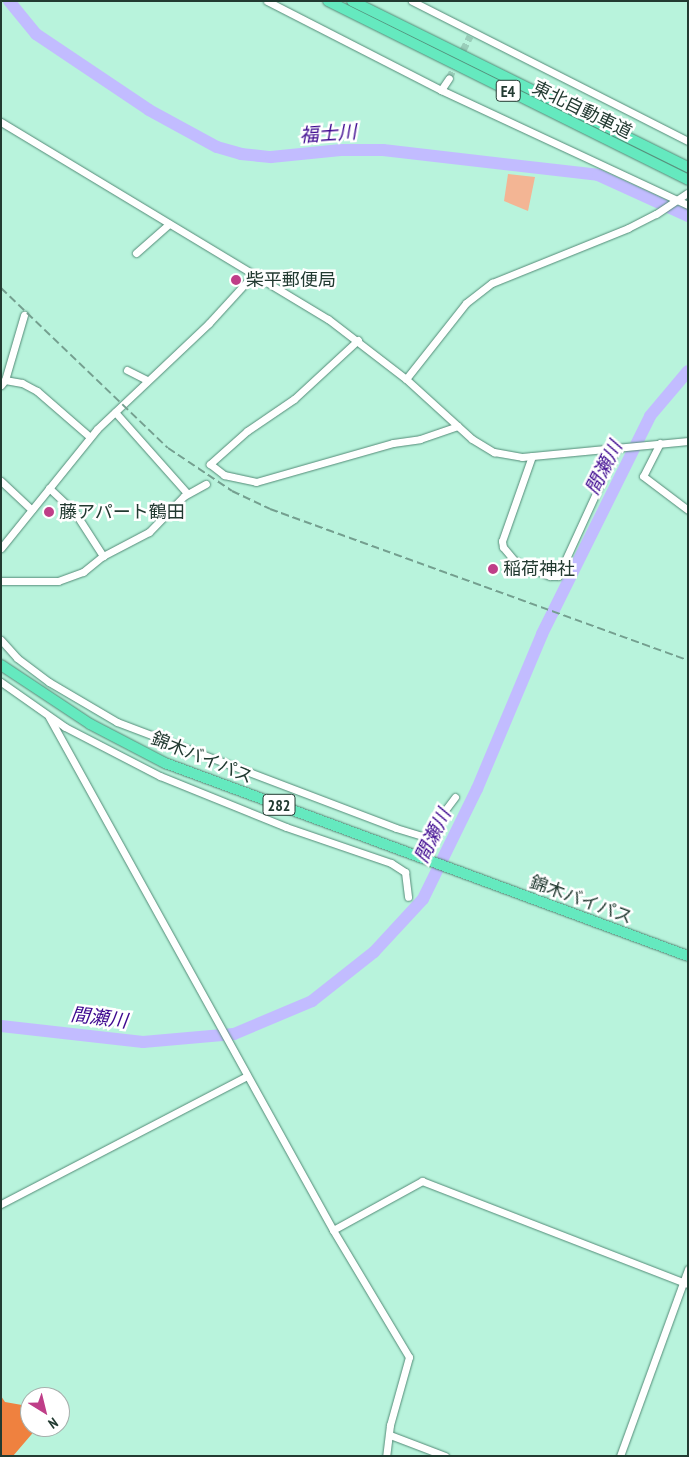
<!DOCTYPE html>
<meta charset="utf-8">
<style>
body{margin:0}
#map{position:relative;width:689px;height:1457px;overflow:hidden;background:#b8f3dc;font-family:"PT Sans Narrow","Noto Sans JP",sans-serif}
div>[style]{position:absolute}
.green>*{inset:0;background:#f3b594}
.forest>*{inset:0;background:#ef813f}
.river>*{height:12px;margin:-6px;padding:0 6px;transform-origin:6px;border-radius:6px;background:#c2bcff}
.minor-tunnel>*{height:7px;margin-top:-3.5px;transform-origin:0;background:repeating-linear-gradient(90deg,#9aceba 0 7px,transparent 0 10.5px)}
.roads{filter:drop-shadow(0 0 1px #538b77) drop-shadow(0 0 1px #538b77)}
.minor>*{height:7px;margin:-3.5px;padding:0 3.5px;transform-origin:3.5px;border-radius:3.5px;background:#fff}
.highway>*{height:10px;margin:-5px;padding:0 5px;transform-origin:5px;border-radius:5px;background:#65e9bf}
.rail>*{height:2px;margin-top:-1px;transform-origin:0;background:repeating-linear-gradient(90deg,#749f8f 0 8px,transparent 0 12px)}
.dots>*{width:14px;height:14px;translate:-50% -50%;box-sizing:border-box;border:2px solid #fff;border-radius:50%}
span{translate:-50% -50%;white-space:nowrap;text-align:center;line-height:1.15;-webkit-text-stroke:5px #fff;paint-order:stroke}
.shield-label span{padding:1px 4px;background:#fff;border:1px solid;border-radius:4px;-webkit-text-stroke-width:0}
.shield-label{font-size:16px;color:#223a31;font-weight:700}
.street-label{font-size:18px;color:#223a31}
.poi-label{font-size:18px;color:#223a31}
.left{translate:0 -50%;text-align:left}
.water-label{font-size:19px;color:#3d088f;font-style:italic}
.frame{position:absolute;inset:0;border:2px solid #223a31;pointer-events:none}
.north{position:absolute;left:20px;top:1387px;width:50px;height:50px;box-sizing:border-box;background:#fff;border:1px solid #a7b0ad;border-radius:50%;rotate:144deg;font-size:14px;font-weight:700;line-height:20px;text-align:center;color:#223a31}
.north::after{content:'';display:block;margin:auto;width:18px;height:22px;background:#bf3e88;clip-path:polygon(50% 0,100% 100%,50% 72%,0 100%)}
</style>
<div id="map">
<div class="green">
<i style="clip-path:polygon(508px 174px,535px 177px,528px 211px,504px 201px)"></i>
</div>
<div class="forest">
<i style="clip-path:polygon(1px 1396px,5px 1402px,22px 1405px,30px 1418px,30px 1427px,37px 1428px,13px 1456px,1px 1456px)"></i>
</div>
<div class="river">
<i style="left:9px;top:1px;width:43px;rotate:50.7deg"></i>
<i style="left:36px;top:34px;width:136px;rotate:33.9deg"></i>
<i style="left:149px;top:110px;width:77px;rotate:28.6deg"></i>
<i style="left:217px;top:147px;width:25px;rotate:16deg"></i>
<i style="left:241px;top:154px;width:30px;rotate:6deg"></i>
<i style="left:271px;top:157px;width:70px;rotate:-5.7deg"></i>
<i style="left:341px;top:150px;width:42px"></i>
<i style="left:383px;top:150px;width:216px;rotate:6.6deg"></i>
<i style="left:598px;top:175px;width:99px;rotate:24.5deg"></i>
<i style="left:1px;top:1026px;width:143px;rotate:6.4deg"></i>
<i style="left:143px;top:1042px;width:91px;rotate:-5deg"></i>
<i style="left:234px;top:1034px;width:85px;rotate:-22.9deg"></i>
<i style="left:312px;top:1001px;width:79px;rotate:-38.3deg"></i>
<i style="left:374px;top:952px;width:72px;rotate:-47.2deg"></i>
<i style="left:423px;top:899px;width:123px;rotate:-63.9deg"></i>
<i style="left:477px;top:789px;width:168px;rotate:-67.2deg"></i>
<i style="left:542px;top:634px;width:243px;rotate:-63.6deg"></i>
<i style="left:650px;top:416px;width:59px;rotate:-49.8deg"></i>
</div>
<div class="minor-tunnel">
<i style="left:449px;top:78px;width:47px;rotate:-63.4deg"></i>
</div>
<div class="roads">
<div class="minor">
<i style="left:267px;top:1px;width:195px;rotate:27.1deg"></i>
<i style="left:441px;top:90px;width:272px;rotate:25deg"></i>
<i style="left:412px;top:1px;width:309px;rotate:26.9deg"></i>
<i style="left:441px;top:90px;width:14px;rotate:-56deg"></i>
<i style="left:1px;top:122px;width:382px;rotate:31.1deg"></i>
<i style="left:328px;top:319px;width:98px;rotate:37.6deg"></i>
<i style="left:406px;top:379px;width:89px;rotate:42.3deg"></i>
<i style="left:472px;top:439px;width:26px;rotate:31deg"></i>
<i style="left:494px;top:452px;width:28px;rotate:10deg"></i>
<i style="left:522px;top:457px;width:167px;rotate:-5.5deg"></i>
<i style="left:136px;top:253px;width:44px;rotate:-41.3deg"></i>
<i style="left:358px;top:340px;width:87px;rotate:137.3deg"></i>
<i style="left:294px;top:399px;width:57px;rotate:145.8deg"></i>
<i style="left:247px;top:431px;width:50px;rotate:138.3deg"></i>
<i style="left:210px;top:464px;width:18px;rotate:38deg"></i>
<i style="left:224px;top:475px;width:33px;rotate:12deg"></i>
<i style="left:256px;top:482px;width:142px;rotate:-15.9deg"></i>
<i style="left:393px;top:443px;width:27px;rotate:-8deg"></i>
<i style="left:420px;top:439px;width:40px;rotate:-18.9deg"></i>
<i style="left:127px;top:370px;width:22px;rotate:27deg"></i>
<i style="left:406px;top:379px;width:97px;rotate:-51.7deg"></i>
<i style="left:466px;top:303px;width:33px;rotate:-38deg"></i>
<i style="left:492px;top:283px;width:147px;rotate:-22deg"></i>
<i style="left:628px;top:228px;width:31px;rotate:-27deg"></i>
<i style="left:656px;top:214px;width:37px;rotate:-34deg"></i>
<i style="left:5px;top:380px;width:68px;rotate:-73.7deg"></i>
<i style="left:1px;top:385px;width:6px;rotate:-51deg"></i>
<i style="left:5px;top:380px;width:17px;rotate:10deg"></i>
<i style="left:22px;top:383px;width:17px;rotate:28deg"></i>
<i style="left:37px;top:391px;width:70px;rotate:41deg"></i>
<i style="left:115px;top:412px;width:108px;rotate:48.4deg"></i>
<i style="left:660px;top:443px;width:37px;rotate:117deg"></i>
<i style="left:643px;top:476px;width:56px;rotate:37.1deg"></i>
<i style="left:532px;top:456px;width:90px;rotate:109.4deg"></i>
<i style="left:502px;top:541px;width:6px;rotate:81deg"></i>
<i style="left:503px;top:547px;width:17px;rotate:50deg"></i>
<i style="left:514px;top:560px;width:22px;rotate:27deg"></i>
<i style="left:534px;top:570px;width:17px;rotate:21deg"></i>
<i style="left:550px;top:576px;width:8px"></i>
<i style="left:558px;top:576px;width:142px;rotate:-65.4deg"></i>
<i style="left:1px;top:481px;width:42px;rotate:43.1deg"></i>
<i style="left:49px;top:488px;width:34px;rotate:43deg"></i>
<i style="left:74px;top:511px;width:54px;rotate:57.2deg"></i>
<i style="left:1px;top:548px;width:153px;rotate:-51.1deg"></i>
<i style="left:97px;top:429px;width:154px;rotate:-43.4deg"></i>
<i style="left:209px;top:323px;width:65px;rotate:-47.5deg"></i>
<i style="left:1px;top:581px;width:57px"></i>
<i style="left:58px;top:581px;width:27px;rotate:-20deg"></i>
<i style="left:83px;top:572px;width:26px;rotate:-39deg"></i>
<i style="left:103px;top:556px;width:52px;rotate:-27.6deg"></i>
<i style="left:149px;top:532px;width:50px;rotate:-45.8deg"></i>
<i style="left:184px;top:496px;width:25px;rotate:-29deg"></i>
<i style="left:1px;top:640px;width:24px;rotate:48deg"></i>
<i style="left:17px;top:658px;width:40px;rotate:37deg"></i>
<i style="left:49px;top:682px;width:79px;rotate:30.5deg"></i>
<i style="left:117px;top:722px;width:298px;rotate:20.8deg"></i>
<i style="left:396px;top:828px;width:30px;rotate:17deg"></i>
<i style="left:425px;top:837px;width:50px;rotate:-53.1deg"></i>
<i style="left:1px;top:682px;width:78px;rotate:35.1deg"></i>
<i style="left:65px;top:727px;width:107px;rotate:27.3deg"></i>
<i style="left:160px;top:776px;width:136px;rotate:22deg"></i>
<i style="left:286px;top:827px;width:111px;rotate:18.9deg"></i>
<i style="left:391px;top:863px;width:17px;rotate:33deg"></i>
<i style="left:405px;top:872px;width:25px;rotate:83deg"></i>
<i style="left:49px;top:717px;width:586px;rotate:61.03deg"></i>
<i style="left:333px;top:1230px;width:148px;rotate:59.1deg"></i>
<i style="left:409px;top:1357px;width:71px;rotate:105.6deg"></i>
<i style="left:390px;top:1425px;width:31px;rotate:97deg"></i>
<i style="left:1px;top:1204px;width:277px;rotate:-27.5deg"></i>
<i style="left:333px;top:1230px;width:102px;rotate:-28.8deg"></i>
<i style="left:422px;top:1181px;width:285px;rotate:21.2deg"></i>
<i style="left:390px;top:1435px;width:59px;rotate:20.9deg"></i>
<i style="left:620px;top:1456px;width:199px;rotate:-70deg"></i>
</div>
<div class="highway">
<i style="left:328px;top:1px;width:402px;rotate:26.4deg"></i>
<i style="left:352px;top:1px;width:375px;rotate:26.3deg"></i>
<i style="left:1px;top:665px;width:107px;rotate:33.5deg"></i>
<i style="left:90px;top:724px;width:85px;rotate:27.5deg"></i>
<i style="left:165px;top:763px;width:557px;rotate:20.26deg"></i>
</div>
</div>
<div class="rail">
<i style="left:1px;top:288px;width:231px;rotate:43.8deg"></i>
<i style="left:168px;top:448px;width:77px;rotate:33.9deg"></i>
<i style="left:232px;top:491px;width:42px;rotate:25.3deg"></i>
<i style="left:270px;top:509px;width:444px;rotate:19.9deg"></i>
</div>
<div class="dots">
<i style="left:236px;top:280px;background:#bf3e88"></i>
<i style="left:49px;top:512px;background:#bf3e88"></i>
<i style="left:493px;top:569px;background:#bf3e88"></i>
</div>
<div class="shield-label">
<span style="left:508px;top:91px">E4</span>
<span style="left:279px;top:805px">282</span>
</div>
<div class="street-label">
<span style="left:582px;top:110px;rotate:26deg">東北自動車道</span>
<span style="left:202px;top:758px;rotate:22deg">錦木バイパス</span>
<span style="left:581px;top:900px;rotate:20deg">錦木バイパス</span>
</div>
<div class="poi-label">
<span class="left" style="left:246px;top:280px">柴平郵便局</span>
<span class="left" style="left:59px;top:512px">藤アパート鶴田</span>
<span class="left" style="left:503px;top:569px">稲荷神社</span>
</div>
<div class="water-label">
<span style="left:328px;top:134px;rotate:-4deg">福士川</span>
<span style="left:604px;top:468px;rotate:-63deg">間瀬川</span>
<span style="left:433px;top:836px;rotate:-64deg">間瀬川</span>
<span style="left:99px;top:1018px;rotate:7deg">間瀬川</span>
</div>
<div class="frame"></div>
<div class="north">N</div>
</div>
